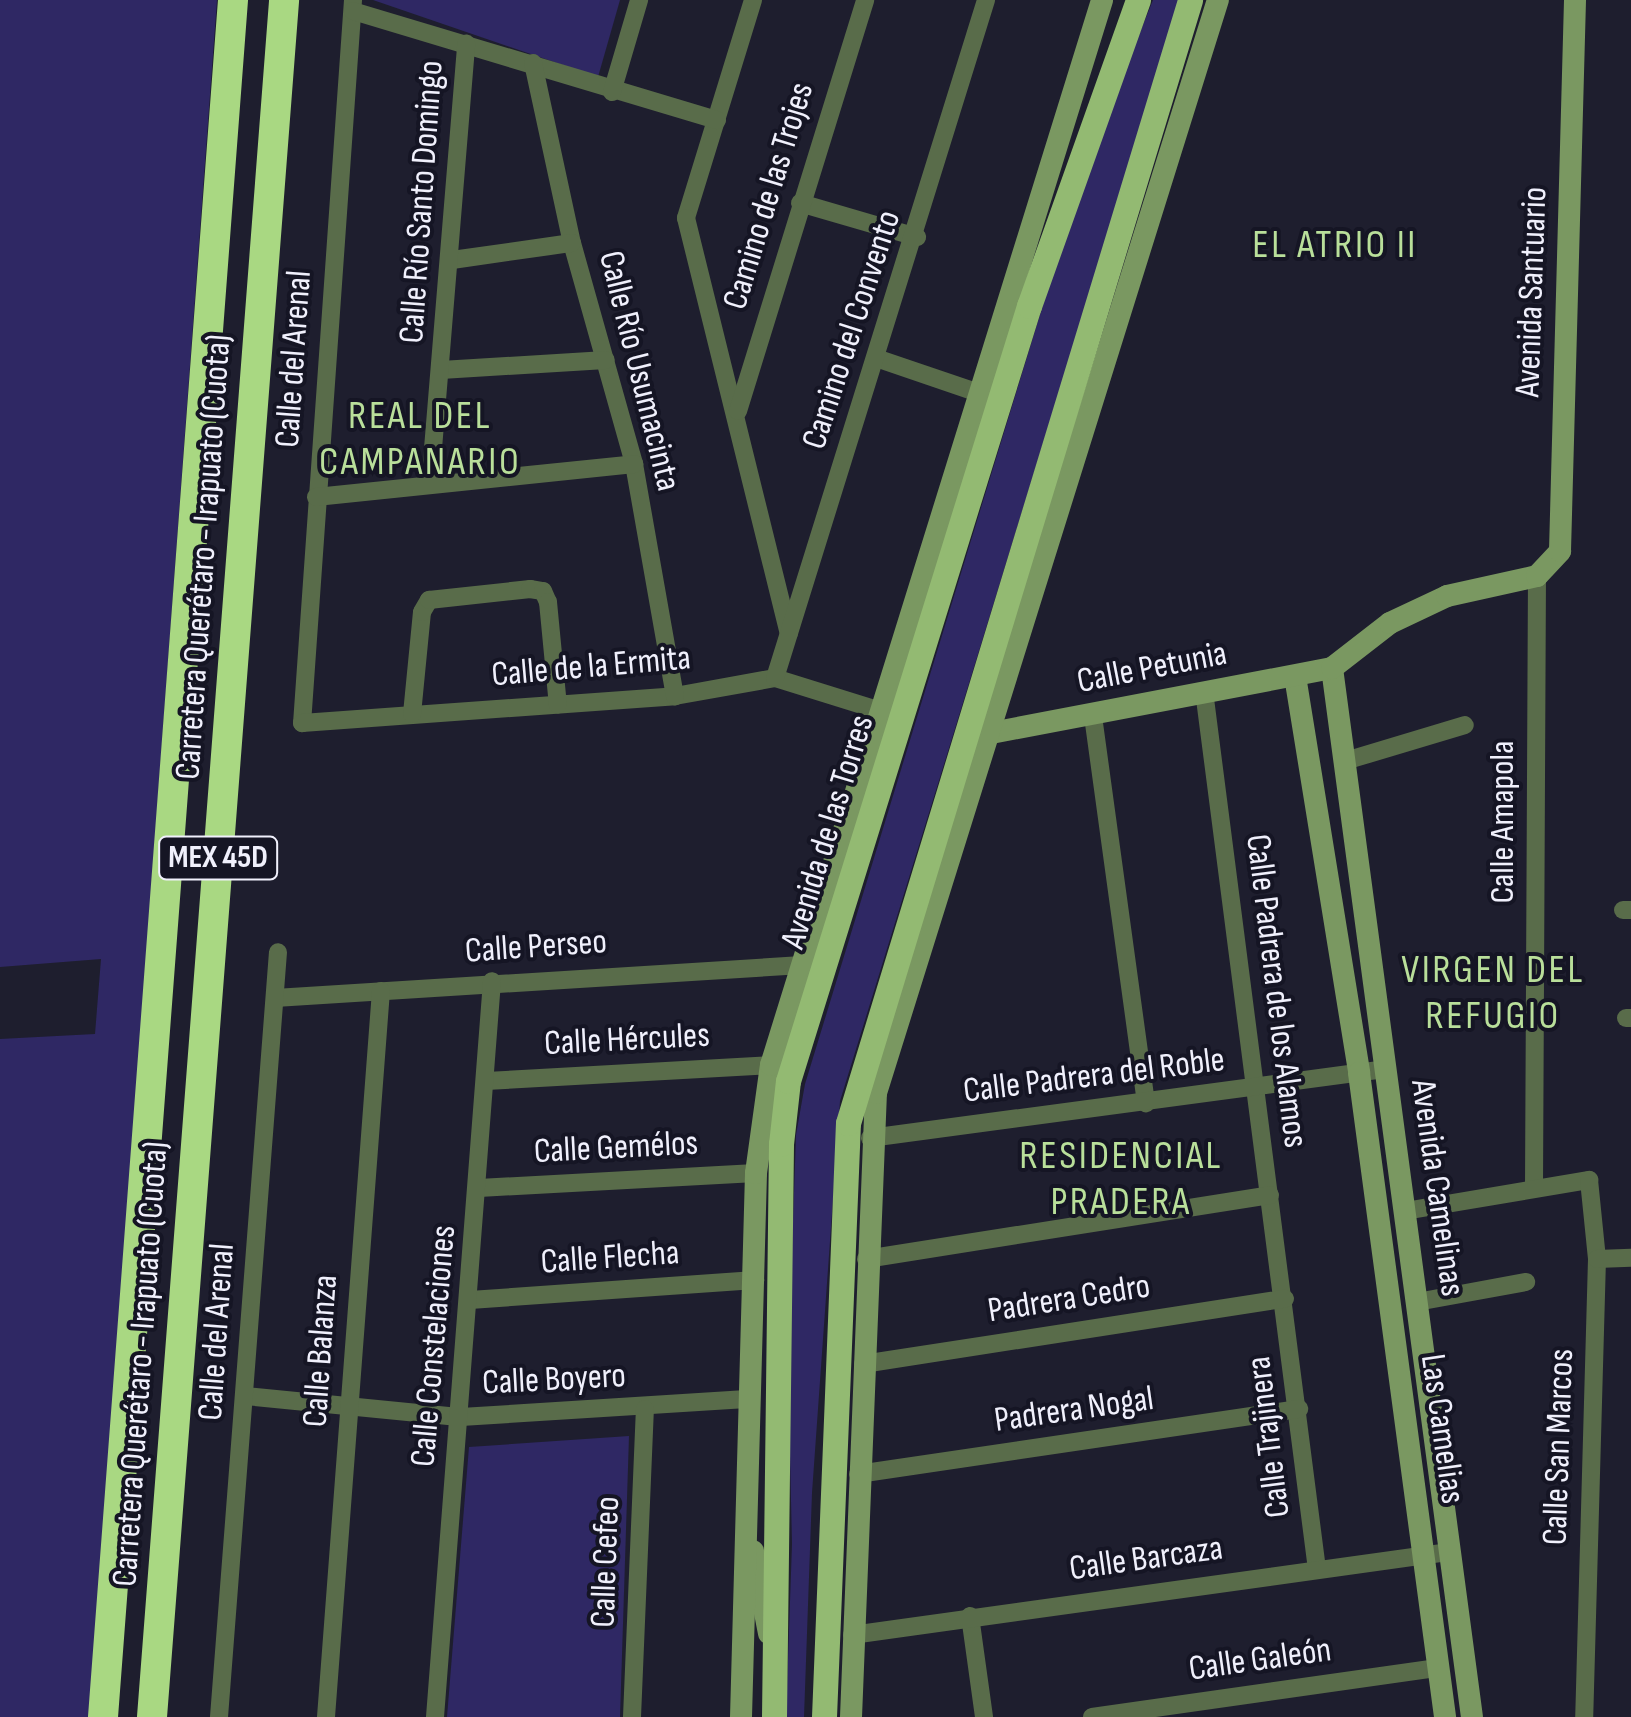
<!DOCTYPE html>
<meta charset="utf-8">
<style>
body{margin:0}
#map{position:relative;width:1631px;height:1717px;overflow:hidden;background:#1e1e2e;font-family:"Sofia Sans Condensed",sans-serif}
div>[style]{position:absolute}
.green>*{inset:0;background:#2f2864}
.street>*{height:18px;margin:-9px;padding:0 9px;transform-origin:9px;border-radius:9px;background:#596c4a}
.secondary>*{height:22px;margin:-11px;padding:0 11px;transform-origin:11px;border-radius:11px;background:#7a9861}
.primary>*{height:25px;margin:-12.5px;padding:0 12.5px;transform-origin:12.5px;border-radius:12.5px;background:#93ba72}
.highway>*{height:30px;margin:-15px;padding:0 15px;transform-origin:15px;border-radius:15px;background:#a9d882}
span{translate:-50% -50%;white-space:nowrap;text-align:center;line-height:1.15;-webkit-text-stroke:8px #151524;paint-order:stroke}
.shield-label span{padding:2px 8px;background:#151524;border:2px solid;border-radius:8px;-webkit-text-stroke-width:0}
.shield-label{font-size:32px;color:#f0f0fc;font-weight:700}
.street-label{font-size:35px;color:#f0f0fc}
.quarter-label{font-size:40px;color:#b9df9a;letter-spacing:2.5px}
</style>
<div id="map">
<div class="green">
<i style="clip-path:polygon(0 0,217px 0,90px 1717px,0 1717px,0 1039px,95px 1034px,101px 959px,0 967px)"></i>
<i style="clip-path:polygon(373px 0,620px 0,598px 77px)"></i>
<i style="clip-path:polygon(1153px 0,1180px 0,840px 1101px,812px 1493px,804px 1717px,786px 1717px,792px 1544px,788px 1367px,796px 1135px,805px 1084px,1082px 177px)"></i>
<i style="clip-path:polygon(629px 1436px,620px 1717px,447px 1717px,469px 1447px)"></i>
</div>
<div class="street">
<i style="left:353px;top:0;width:725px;rotate:94.03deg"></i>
<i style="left:302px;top:723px;width:374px;rotate:-4.1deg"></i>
<i style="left:675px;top:696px;width:102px;rotate:-10.2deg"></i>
<i style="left:775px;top:678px;width:111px;rotate:17.3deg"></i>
<i style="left:753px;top:0;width:228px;rotate:107.1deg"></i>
<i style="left:686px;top:218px;width:428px;rotate:76.1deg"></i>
<i style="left:353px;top:11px;width:380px;rotate:16.7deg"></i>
<i style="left:533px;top:63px;width:184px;rotate:77.8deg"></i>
<i style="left:572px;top:243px;width:230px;rotate:74.3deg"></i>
<i style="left:634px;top:464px;width:236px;rotate:80deg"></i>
<i style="left:612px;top:92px;width:96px;rotate:-73.6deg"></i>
<i style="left:800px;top:203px;width:122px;rotate:16.2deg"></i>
<i style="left:452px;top:260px;width:121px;rotate:-8.1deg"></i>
<i style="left:876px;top:358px;width:109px;rotate:18.8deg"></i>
<i style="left:441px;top:370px;width:165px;rotate:-3.5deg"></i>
<i style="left:738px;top:411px;width:430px;rotate:-72.8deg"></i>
<i style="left:430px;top:485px;width:443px;rotate:-85.3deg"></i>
<i style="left:316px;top:497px;width:320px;rotate:-5.9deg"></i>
<i style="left:775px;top:678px;width:710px;rotate:-72.71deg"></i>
<i style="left:1204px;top:691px;width:885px;rotate:82.67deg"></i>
<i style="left:412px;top:714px;width:102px;rotate:-84.4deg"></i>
<i style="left:422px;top:612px;width:14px;rotate:-60deg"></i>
<i style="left:429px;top:600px;width:102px;rotate:-6.2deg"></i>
<i style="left:530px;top:589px;width:13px;rotate:9deg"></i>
<i style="left:543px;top:591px;width:12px;rotate:66deg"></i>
<i style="left:548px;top:602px;width:103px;rotate:84.5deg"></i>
<i style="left:1093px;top:716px;width:391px;rotate:82.2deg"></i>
<i style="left:1345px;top:761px;width:125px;rotate:-16.7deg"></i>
<i style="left:1623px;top:910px;width:8px"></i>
<i style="left:275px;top:998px;width:528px;rotate:-3.58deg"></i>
<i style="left:1626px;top:1018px;width:5px"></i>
<i style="left:486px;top:1081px;width:285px;rotate:-3.2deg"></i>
<i style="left:870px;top:1138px;width:521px;rotate:-7.62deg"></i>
<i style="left:1534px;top:1187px;width:611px;rotate:-89.72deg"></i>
<i style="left:479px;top:1188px;width:277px;rotate:-3.1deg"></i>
<i style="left:1405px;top:1211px;width:187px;rotate:-9.6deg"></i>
<i style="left:1589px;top:1180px;width:79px;rotate:84.2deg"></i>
<i style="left:1597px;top:1259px;width:458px;rotate:91.6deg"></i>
<i style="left:866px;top:1259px;width:409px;rotate:-9deg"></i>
<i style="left:1597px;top:1259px;width:34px;rotate:-2deg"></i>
<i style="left:470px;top:1300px;width:286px;rotate:-4deg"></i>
<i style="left:1417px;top:1302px;width:111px;rotate:-10.4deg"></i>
<i style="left:863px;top:1364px;width:427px;rotate:-8.8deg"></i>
<i style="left:245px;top:1396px;width:217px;rotate:5.6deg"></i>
<i style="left:461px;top:1417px;width:286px;rotate:-3.6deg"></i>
<i style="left:858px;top:1474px;width:446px;rotate:-8.4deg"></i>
<i style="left:970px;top:1616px;width:102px;rotate:82.1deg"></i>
<i style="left:852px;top:1635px;width:603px;rotate:-7.92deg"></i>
<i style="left:219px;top:1717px;width:767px;rotate:-85.59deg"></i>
<i style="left:326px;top:1717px;width:728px;rotate:-85.67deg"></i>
<i style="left:435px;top:1717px;width:738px;rotate:-85.57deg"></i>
<i style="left:632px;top:1717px;width:308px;rotate:-87.6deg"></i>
<i style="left:1092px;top:1717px;width:349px;rotate:-8.1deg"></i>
</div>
<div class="secondary">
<i style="left:1332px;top:668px;width:1058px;rotate:82.4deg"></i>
<i style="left:1295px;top:676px;width:402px;rotate:80.8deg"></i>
<i style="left:1359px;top:1073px;width:650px;rotate:82.39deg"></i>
<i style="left:986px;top:734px;width:352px;rotate:-10.8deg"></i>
<i style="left:1332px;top:668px;width:73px;rotate:-37.8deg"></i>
<i style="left:1390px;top:623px;width:63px;rotate:-25.3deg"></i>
<i style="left:1447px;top:596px;width:92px;rotate:-12.5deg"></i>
<i style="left:1537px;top:576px;width:34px;rotate:-47deg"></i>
<i style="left:1560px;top:551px;width:551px;rotate:-88.44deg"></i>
<i style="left:753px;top:1551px;width:84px;rotate:79deg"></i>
<i style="left:741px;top:1717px;width:544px;rotate:-88.42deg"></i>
<i style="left:756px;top:1173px;width:109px;rotate:-82.1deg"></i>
<i style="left:771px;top:1065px;width:1115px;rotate:-72.73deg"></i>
<i style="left:851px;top:1717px;width:625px;rotate:-87.71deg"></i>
<i style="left:876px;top:1093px;width:1145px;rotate:-72.63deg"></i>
</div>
<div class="primary">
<i style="left:774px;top:1717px;width:573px;rotate:-89.3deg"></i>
<i style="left:781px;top:1144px;width:63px;rotate:-83.7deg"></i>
<i style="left:788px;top:1081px;width:812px;rotate:-72.73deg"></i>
<i style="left:1029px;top:306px;width:325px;rotate:-70.4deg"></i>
<i style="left:824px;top:1717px;width:594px;rotate:-87.69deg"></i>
<i style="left:848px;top:1123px;width:1174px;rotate:-73.06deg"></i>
</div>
<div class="highway">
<i style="left:103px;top:1717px;width:1722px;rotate:-85.67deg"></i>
<i style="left:152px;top:1717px;width:1722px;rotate:-85.6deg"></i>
</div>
<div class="shield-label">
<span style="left:218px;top:858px">MEX 45D</span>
</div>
<div class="street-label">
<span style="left:769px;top:196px;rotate:-73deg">Camino de las Trojes</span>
<span style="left:422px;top:202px;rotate:-86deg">Calle Río Santo Domingo</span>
<span style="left:1532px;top:292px;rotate:-88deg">Avenida Santuario</span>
<span style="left:852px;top:330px;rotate:-72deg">Camino del Convento</span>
<span style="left:294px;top:359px;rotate:-86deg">Calle del Arenal</span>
<span style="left:639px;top:371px;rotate:76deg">Calle Río Usumacinta</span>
<span style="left:204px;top:557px;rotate:-86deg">Carretera Querétaro - Irapuato (Cuota)</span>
<span style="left:591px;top:667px;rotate:-5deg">Calle de la Ermita</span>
<span style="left:1152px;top:668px;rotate:-11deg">Calle Petunia</span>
<span style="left:1503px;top:822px;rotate:-90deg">Calle Amapola</span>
<span style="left:828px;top:832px;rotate:-73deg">Avenida de las Torres</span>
<span style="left:536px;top:947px;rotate:-4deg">Calle Perseo</span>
<span style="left:1276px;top:991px;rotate:83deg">Calle Padrera de los Alamos</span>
<span style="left:627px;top:1040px;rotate:-3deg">Calle Hércules</span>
<span style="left:1094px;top:1076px;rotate:-7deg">Calle Padrera del Roble</span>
<span style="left:616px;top:1148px;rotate:-3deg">Calle Gemélos</span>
<span style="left:1437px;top:1188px;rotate:82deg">Avenida Camelinas</span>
<span style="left:610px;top:1258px;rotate:-4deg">Calle Flecha</span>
<span style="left:1069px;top:1299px;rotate:-9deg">Padrera Cedro</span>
<span style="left:217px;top:1332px;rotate:-86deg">Calle del Arenal</span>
<span style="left:434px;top:1346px;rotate:-85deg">Calle Constelaciones</span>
<span style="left:321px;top:1351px;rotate:-86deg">Calle Balanza</span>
<span style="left:141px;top:1364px;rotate:-86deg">Carretera Querétaro - Irapuato (Cuota)</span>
<span style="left:554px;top:1380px;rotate:-3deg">Calle Boyero</span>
<span style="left:1074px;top:1410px;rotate:-8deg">Padrera Nogal</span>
<span style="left:1442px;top:1429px;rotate:82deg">Las Camelias</span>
<span style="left:1269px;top:1437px;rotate:-97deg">Calle Trajinera</span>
<span style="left:1559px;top:1447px;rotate:-88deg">Calle San Marcos</span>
<span style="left:1146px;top:1559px;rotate:-8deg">Calle Barcaza</span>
<span style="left:606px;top:1562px;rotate:-88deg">Calle Cefeo</span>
<span style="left:1260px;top:1660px;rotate:-8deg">Calle Galeón</span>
</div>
<div class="quarter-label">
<span style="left:1335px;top:245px">EL ATRIO II</span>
<span style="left:420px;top:439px">REAL DEL<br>CAMPANARIO</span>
<span style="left:1493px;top:993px">VIRGEN DEL<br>REFUGIO</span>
<span style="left:1121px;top:1179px">RESIDENCIAL<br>PRADERA</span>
</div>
</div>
